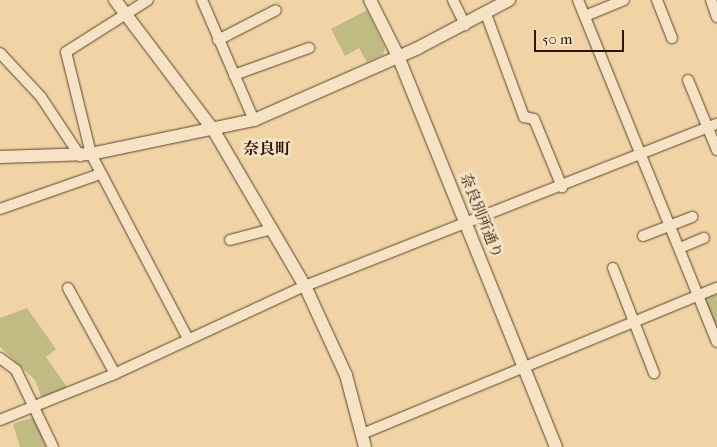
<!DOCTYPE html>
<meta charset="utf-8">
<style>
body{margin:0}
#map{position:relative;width:717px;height:447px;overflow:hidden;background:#f1d4a6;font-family:"IM FELL French Canon","Noto Serif JP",serif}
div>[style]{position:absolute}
.green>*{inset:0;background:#c0bb83}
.roads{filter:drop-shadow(0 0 1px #5c442a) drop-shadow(0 0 1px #5c442a)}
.minor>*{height:10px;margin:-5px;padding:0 5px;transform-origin:5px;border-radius:5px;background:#f6e3c5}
.tertiary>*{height:12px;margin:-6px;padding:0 6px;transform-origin:6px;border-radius:6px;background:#f6e3c5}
span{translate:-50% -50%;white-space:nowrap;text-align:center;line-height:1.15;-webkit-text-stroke:5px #f6e3c5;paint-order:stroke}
.street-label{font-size:15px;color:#2b1400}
.neighbourhood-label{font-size:16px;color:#2b1400;font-weight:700}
.scale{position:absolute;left:534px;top:30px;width:90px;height:22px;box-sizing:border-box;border:2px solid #2b1400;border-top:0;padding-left:6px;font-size:15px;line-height:18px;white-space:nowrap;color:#2b1400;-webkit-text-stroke:4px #f6e3c5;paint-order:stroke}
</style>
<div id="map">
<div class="green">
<i style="clip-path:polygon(367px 10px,385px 48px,383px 55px,367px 62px,359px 48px,345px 56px,331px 29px)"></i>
<i style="clip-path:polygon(717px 294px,717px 333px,704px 299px)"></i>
<i style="clip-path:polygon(27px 308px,56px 349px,46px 357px,69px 390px,43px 401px,35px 380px,0 347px,0 318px)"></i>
<i style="clip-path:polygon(34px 417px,46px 447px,20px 447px,13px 424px)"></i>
</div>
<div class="roads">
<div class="minor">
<i style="left:148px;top:0;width:97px;rotate:147.6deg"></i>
<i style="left:66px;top:52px;width:105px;rotate:76.2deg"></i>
<i style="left:91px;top:154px;width:209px;rotate:62.3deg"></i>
<i style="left:202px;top:0;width:131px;rotate:66.6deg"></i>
<i style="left:453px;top:0;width:28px;rotate:64deg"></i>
<i style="left:578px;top:0;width:369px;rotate:67.9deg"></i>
<i style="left:657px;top:0;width:41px;rotate:68.5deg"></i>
<i style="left:711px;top:0;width:18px;rotate:71deg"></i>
<i style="left:486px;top:14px;width:110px;rotate:69.7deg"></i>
<i style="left:524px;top:117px;width:10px;rotate:11deg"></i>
<i style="left:534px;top:119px;width:74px;rotate:67.6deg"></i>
<i style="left:585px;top:16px;width:42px;rotate:-22.3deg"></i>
<i style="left:218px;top:40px;width:65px;rotate:-27.3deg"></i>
<i style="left:0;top:53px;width:60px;rotate:47deg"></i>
<i style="left:41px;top:97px;width:71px;rotate:56.5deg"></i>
<i style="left:234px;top:75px;width:80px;rotate:-19.8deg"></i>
<i style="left:688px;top:80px;width:76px;rotate:67.5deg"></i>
<i style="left:0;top:209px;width:106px;rotate:-19.3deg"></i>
<i style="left:643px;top:236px;width:53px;rotate:-21.2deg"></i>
<i style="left:230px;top:240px;width:43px;rotate:-14.7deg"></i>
<i style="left:680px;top:248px;width:26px;rotate:-23deg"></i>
<i style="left:613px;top:268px;width:113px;rotate:68.7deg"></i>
<i style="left:68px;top:288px;width:98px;rotate:61.3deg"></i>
<i style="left:0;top:358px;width:20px;rotate:37deg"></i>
<i style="left:16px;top:370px;width:85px;rotate:64.3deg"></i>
<i style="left:0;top:420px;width:121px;rotate:-21.9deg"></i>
<i style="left:112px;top:375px;width:213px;rotate:-24.8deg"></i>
<i style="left:305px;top:286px;width:443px;rotate:-21.5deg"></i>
<i style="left:362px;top:434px;width:384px;rotate:-22.4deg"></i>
</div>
<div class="tertiary">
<i style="left:115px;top:0;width:164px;rotate:52.9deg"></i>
<i style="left:214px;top:131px;width:180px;rotate:59.6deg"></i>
<i style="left:305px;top:286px;width:98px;rotate:65.3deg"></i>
<i style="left:346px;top:375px;width:74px;rotate:75.2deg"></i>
<i style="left:370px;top:0;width:63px;rotate:63.4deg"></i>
<i style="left:398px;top:56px;width:422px;rotate:68deg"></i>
<i style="left:0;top:157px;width:91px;rotate:-1.9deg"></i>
<i style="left:91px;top:154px;width:167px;rotate:-11.8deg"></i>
<i style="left:254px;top:120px;width:179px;rotate:-23.7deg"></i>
<i style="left:418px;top:48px;width:103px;rotate:-27.8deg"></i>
</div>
</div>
<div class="street-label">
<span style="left:481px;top:216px;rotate:68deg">奈良別所通り</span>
</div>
<div class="neighbourhood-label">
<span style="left:267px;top:149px">奈良町</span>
</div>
<div class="scale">50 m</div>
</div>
